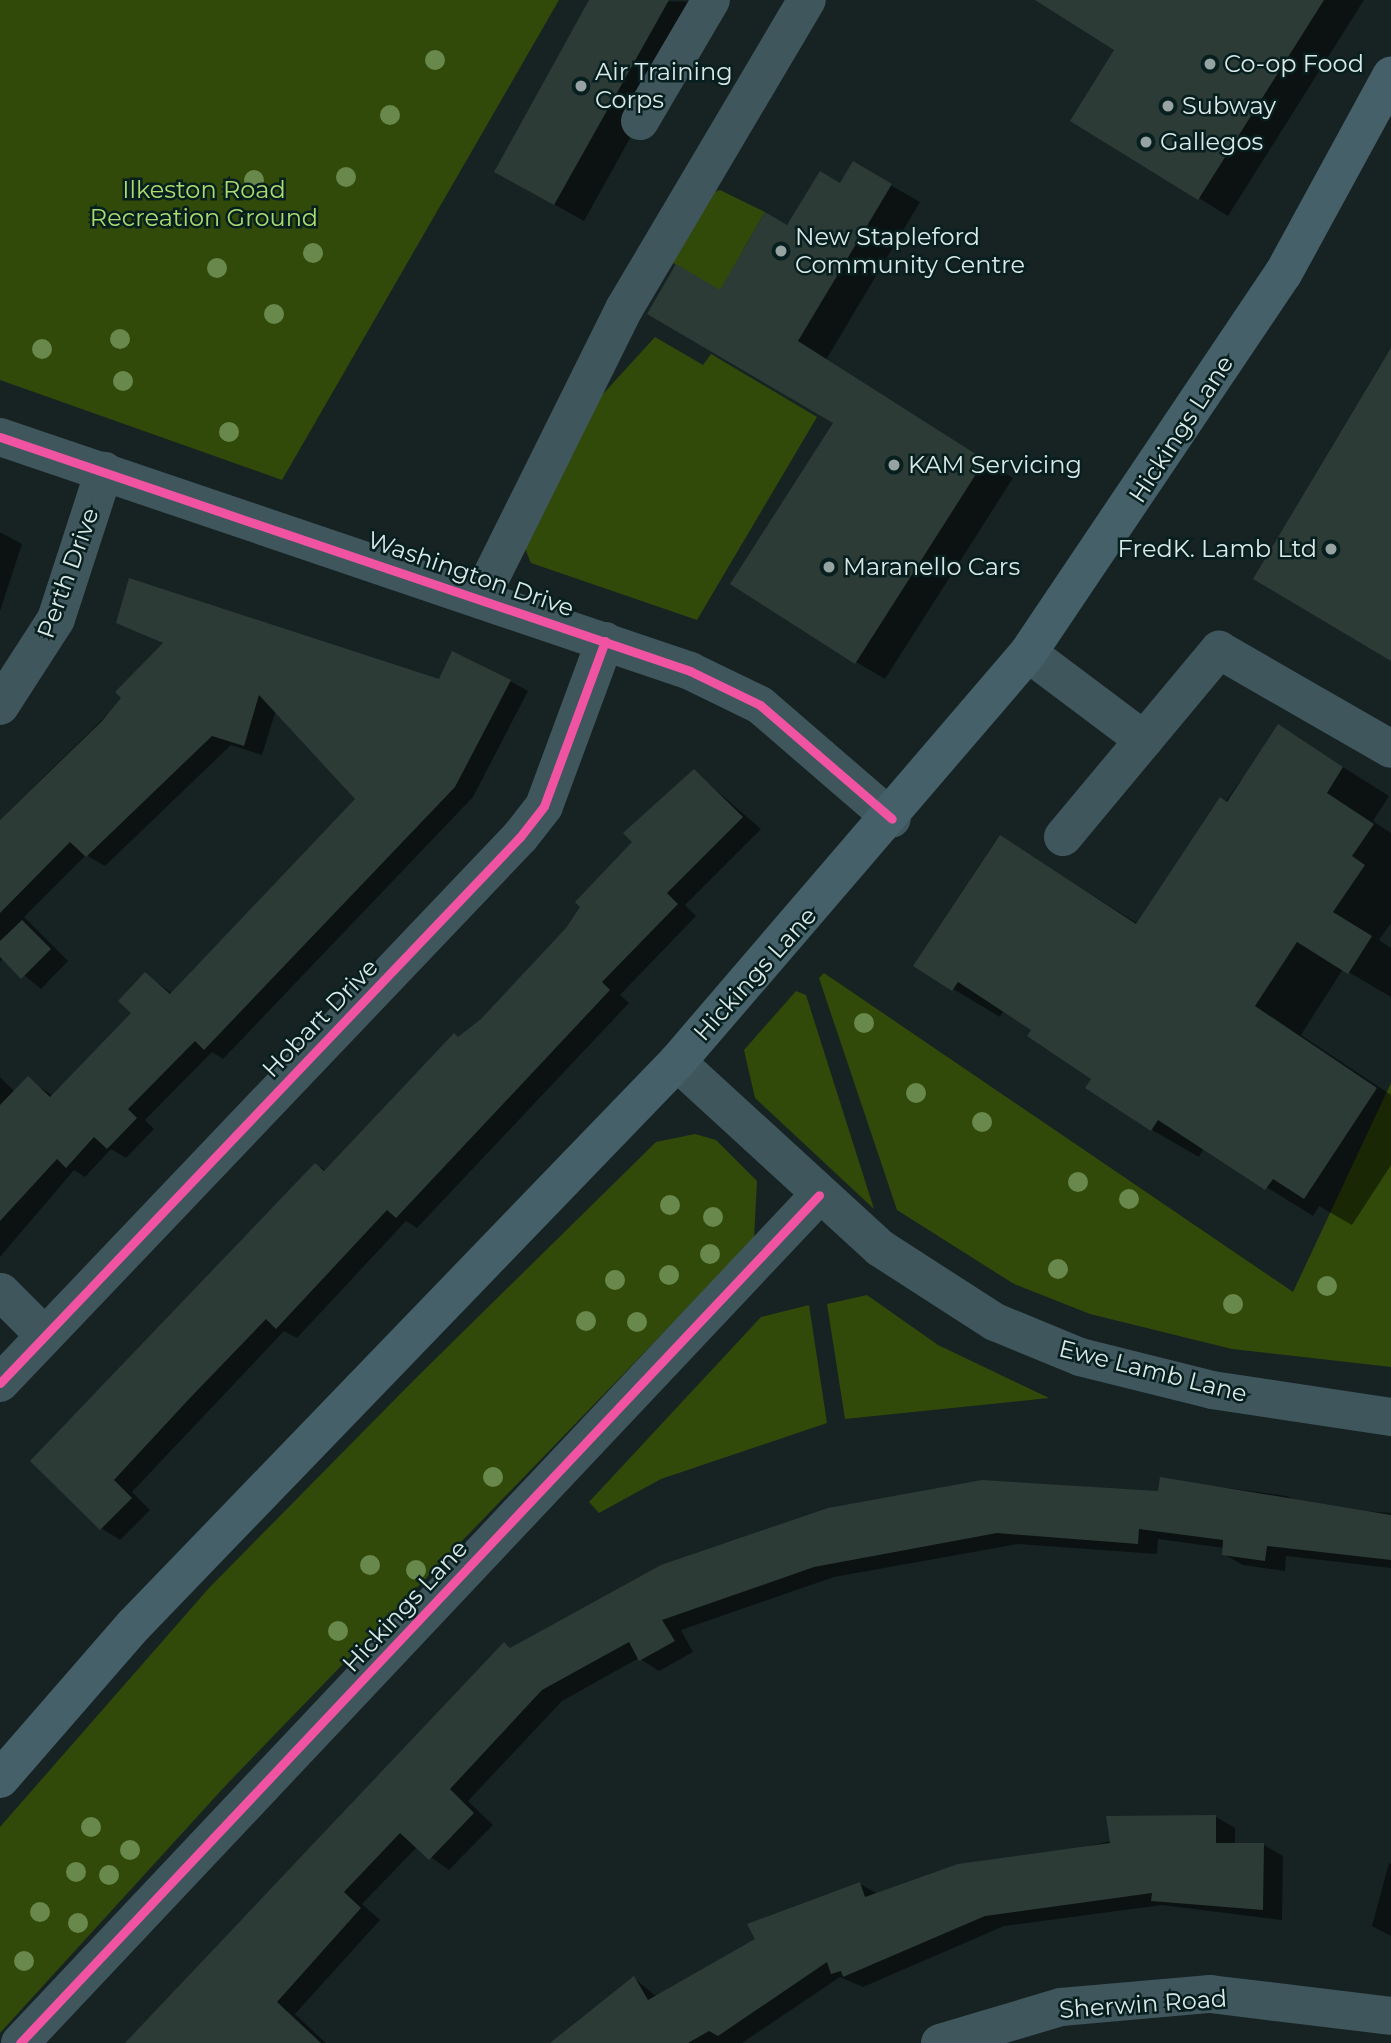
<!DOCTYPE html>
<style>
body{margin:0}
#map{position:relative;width:1391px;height:2043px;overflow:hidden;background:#172323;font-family:Montserrat,sans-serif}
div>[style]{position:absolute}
.green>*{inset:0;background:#314909}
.shadow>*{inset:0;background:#0007}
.building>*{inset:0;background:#2c3b36}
.minor>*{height:38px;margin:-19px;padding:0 19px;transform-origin:19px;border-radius:19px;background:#3f565d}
.major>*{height:38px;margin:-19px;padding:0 19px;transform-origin:19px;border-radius:19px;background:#456068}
.cycleway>*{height:9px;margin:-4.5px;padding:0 4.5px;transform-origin:4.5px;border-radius:4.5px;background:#f153a3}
.trees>*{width:20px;height:20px;margin:-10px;border-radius:50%;background:#68884c}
.dots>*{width:19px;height:19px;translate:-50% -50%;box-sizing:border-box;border:4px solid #071f1e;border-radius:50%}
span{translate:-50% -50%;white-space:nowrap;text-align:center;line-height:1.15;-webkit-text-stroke:5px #071f1e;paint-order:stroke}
.poi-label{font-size:24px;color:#dae8e7}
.left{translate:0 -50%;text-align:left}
.right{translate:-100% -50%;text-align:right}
.park-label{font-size:24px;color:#abdb6e}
.street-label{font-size:24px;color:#dae8e7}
</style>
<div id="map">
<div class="green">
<i style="clip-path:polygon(0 0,559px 0,282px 480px,0 380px)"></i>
<i style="clip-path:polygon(720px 190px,765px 212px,743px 250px,761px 261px,737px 301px,673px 263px,712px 193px)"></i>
<i style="clip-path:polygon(655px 337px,703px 365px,711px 354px,817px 417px,697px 620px,531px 563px,521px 539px,592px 406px)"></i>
<i style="clip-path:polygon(824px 973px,1293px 1292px,1391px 1083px,1391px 1367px,1232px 1349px,1090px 1314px,1014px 1284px,897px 1210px,819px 978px)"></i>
<i style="clip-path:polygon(796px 991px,806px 995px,874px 1209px,755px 1098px,744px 1050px)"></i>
<i style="clip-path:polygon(695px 1134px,716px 1140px,757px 1181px,754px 1239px,227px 1784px,0 2033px,0 1827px,209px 1588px,414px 1380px,656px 1142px)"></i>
<i style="clip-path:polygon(867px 1295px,938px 1345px,1049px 1398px,845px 1419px,827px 1304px)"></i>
<i style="clip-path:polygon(809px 1305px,827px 1423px,661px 1479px,599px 1513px,589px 1502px,761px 1317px)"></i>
</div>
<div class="shadow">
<i style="clip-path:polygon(591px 0,706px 2px,584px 221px,525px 188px)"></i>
<i style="clip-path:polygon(1086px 0,1364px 0,1228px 216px,1072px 120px,1117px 50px)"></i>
<i style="clip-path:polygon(854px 164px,920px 202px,826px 360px,1013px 478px,885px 679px,856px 662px,835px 422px,719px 292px,840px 185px)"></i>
<i style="clip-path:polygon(0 532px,22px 544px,0 611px)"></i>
<i style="clip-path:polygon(118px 622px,439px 681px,510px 681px,528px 691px,473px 797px,223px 1059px,212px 1052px,145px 1120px,154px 1129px,126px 1158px,111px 1149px,85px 1177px,74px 1170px,0 1257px,0 1077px,15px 1092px,28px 1079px,53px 1096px,134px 1013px,146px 975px,173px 994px,358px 799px,276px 710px,262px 755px,231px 745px,105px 866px,86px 855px,24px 917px,68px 961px,41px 989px,3px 958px,0 962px,0 820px,124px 698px,164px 644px)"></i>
<i style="clip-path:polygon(1279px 727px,1389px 796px,1373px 821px,1391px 833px,1391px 923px,1379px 940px,1391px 948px,1391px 997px,1343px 969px,1301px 1035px,1391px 1095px,1391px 1165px,1352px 1225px,1319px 1206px,1313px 1216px,1204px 1148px,1199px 1157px,1152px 1130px,1033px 1029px,1004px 1010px,1000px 1017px,915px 966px,1000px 837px,1138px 924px)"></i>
<i style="clip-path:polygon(694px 771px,761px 829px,685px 905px,696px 916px,620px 995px,629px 1003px,417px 1228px,406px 1221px,297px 1338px,284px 1331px,132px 1492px,150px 1510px,120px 1540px,101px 1528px,33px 1461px,316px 1165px,327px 1171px,483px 1020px,567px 929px)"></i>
<i style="clip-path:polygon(1162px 1479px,1287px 1496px,1305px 1506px,1391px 1513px,1391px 1568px,1286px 1556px,1285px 1571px,1243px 1565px,1223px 1554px,1224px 1548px,1158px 1539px,1157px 1554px,1018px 1544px,834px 1577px,681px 1630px,693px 1652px,659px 1671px,639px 1658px,562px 1701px,468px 1801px,493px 1825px,449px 1870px,417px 1847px,362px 1904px,380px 1920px,295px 2014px,326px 2043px,127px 2043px,504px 1644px,512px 1649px,662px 1567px,1160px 1493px)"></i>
<i style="clip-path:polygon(1216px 1817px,1235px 1828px,1235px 1845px,1264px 1845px,1283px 1856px,1282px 1920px,1162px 1905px,1004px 1926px,863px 1987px,840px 1977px,742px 2043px,553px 2043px,634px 1978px,657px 1997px,860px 1884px,878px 1894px)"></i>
<i style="clip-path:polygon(1389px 1863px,1391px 1864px,1391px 1936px,1372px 1926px)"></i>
</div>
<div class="building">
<i style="clip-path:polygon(589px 0,669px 0,554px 205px,494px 172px)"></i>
<i style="clip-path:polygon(1035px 0,1324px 0,1198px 200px,1070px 121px,1114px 50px)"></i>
<i style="clip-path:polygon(853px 161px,892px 184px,798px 341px,985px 460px,855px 664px,730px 584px,833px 423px,647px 314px,676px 264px,720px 290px,765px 212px,787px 225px,820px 171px,840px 183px)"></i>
<i style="clip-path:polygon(1391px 348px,1391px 661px,1253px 579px)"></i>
<i style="clip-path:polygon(129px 578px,439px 679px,452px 651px,511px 680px,455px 787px,204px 1050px,195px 1041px,128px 1109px,137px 1118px,107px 1149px,94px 1137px,66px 1168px,57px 1159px,0 1221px,0 1105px,28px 1076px,50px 1097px,131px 1013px,118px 1001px,145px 972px,170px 994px,355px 799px,259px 695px,244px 746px,212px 736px,86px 857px,70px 842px,0 913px,0 820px,102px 721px,121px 698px,115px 692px,163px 643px,116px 623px)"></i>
<i style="clip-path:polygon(1278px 724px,1343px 767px,1327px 793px,1374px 824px,1352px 856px,1365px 865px,1333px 912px,1372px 936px,1348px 974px,1297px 942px,1255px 1006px,1377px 1088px,1304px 1199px,1273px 1179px,1265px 1190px,1158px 1120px,1151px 1131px,1085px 1088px,1091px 1079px,1027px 1036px,1031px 1030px,958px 982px,952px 991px,913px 966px,1000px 835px,1136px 924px,1220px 797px,1227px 802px)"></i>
<i style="clip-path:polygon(694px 769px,743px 817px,667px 893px,678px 904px,602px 982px,610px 990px,396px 1218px,387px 1210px,276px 1329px,266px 1319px,189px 1399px,114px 1480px,132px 1498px,100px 1530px,30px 1461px,315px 1163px,324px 1171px,454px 1033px,458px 1037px,481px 1019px,566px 928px,580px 907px,575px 902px,632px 842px,623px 833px)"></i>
<i style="clip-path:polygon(22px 920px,51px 949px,21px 979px,0 957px,0 941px)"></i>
<i style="clip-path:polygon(1160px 1477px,1391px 1515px,1391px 1560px,1267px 1546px,1265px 1561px,1222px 1555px,1223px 1540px,1139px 1529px,1138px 1544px,997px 1533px,814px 1567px,662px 1620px,675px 1641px,639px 1661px,629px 1642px,542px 1690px,450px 1789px,474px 1813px,429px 1860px,400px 1833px,344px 1892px,361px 1908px,277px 2002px,321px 2043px,125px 2043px,504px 1642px,510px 1648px,661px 1565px,828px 1508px,982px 1480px,1158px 1491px)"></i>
<i style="clip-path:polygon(1216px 1815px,1216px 1843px,1264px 1843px,1263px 1910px,1151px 1901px,1152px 1893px,985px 1916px,843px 1977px,841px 1971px,831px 1974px,827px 1962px,718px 2036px,709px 2031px,688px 2043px,550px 2043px,634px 1976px,648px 2000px,755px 1939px,747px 1924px,860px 1882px,865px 1897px,958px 1864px,1110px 1843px,1106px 1816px)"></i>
</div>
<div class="minor">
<i style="left:640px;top:121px;width:140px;rotate:-59.6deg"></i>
<i style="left:0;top:437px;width:729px;rotate:18.73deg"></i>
<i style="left:690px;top:671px;width:78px;rotate:25.9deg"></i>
<i style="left:760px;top:705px;width:174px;rotate:40.8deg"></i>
<i style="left:481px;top:597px;width:322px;rotate:-63.6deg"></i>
<i style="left:624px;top:309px;width:359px;rotate:-59.4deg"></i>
<i style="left:1028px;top:653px;width:145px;rotate:36.9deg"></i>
<i style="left:0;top:706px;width:103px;rotate:-57.2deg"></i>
<i style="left:56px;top:619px;width:156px;rotate:-72deg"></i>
<i style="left:1063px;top:837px;width:244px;rotate:-50.2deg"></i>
<i style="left:1219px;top:650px;width:198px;rotate:29.9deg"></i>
<i style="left:677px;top:1062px;width:275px;rotate:42.5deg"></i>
<i style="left:880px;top:1248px;width:137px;rotate:32.8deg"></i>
<i style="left:995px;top:1322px;width:92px;rotate:22.4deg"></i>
<i style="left:1080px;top:1357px;width:136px;rotate:14deg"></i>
<i style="left:1212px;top:1390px;width:181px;rotate:8.6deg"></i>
<i style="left:1px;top:1292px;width:61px;rotate:45deg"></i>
<i style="left:0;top:1383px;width:754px;rotate:-46.4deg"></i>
<i style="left:520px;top:837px;width:39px;rotate:-52deg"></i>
<i style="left:544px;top:806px;width:176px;rotate:-69.7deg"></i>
<i style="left:20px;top:2043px;width:1165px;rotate:-46.7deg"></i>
<i style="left:940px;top:2043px;width:126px;rotate:-16.6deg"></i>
<i style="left:1061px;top:2007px;width:150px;rotate:-5deg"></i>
<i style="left:1210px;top:1994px;width:182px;rotate:6.9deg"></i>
</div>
<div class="major">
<i style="left:0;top:1779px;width:204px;rotate:-49deg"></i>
<i style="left:134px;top:1625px;width:782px;rotate:-46.04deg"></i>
<i style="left:677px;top:1062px;width:539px;rotate:-49.36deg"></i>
<i style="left:1028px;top:653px;width:457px;rotate:-56.1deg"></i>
<i style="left:1283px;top:274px;width:226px;rotate:-61.4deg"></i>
</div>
<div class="cycleway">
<i style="left:0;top:437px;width:729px;rotate:18.73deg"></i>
<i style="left:690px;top:671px;width:78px;rotate:25.9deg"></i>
<i style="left:760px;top:705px;width:174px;rotate:40.8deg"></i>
<i style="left:0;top:1383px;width:754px;rotate:-46.4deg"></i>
<i style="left:520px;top:837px;width:39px;rotate:-52deg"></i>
<i style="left:544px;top:806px;width:176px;rotate:-69.7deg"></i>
<i style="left:20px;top:2043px;width:1165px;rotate:-46.7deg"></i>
</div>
<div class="trees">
<i style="left:435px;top:60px"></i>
<i style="left:390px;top:115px"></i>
<i style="left:346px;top:177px"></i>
<i style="left:254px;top:180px"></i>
<i style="left:313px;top:253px"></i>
<i style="left:217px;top:268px"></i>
<i style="left:274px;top:314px"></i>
<i style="left:120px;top:339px"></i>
<i style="left:42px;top:349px"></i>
<i style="left:123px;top:381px"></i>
<i style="left:229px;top:432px"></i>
<i style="left:864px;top:1023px"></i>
<i style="left:916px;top:1093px"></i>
<i style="left:982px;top:1122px"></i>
<i style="left:1078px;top:1182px"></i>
<i style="left:1129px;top:1199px"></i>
<i style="left:670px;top:1205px"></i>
<i style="left:713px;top:1217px"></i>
<i style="left:710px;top:1254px"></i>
<i style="left:1058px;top:1269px"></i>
<i style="left:669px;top:1275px"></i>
<i style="left:615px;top:1280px"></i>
<i style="left:1327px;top:1286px"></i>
<i style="left:1233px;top:1304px"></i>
<i style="left:586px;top:1321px"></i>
<i style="left:637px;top:1322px"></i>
<i style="left:493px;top:1477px"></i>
<i style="left:370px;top:1565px"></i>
<i style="left:416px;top:1570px"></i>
<i style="left:338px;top:1631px"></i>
<i style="left:91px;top:1827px"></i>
<i style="left:130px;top:1850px"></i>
<i style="left:76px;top:1872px"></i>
<i style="left:109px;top:1875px"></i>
<i style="left:40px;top:1912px"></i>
<i style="left:78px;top:1923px"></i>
<i style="left:24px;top:1961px"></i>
</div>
<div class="dots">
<i style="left:1210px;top:64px;background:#96a3a2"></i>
<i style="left:581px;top:86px;background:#96a3a2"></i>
<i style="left:1168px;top:106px;background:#96a3a2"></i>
<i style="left:1146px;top:142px;background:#96a3a2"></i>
<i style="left:781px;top:251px;background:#96a3a2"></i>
<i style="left:894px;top:465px;background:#96a3a2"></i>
<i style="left:1331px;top:549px;background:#96a3a2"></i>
<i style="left:829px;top:567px;background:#96a3a2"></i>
</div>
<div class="poi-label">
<span class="left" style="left:1224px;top:64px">Co-op Food</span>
<span class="left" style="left:595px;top:86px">Air Training<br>Corps</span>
<span class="left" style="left:1182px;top:106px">Subway</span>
<span class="left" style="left:1160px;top:142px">Gallegos</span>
<span class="left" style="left:795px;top:251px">New Stapleford<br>Community Centre</span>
<span class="left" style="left:908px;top:465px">KAM Servicing</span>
<span class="right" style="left:1317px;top:549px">FredK. Lamb Ltd</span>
<span class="left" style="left:843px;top:567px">Maranello Cars</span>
</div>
<div class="park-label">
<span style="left:204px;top:204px">Ilkeston Road<br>Recreation Ground</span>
</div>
<div class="street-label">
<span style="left:1181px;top:429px;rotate:-57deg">Hickings Lane</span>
<span style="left:68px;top:573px;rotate:-70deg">Perth Drive</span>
<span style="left:471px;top:574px;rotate:19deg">Washington Drive</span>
<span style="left:755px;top:974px;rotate:-48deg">Hickings Lane</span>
<span style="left:320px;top:1018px;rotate:-46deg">Hobart Drive</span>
<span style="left:1153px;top:1371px;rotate:14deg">Ewe Lamb Lane</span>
<span style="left:405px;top:1606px;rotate:-47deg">Hickings Lane</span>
<span style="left:1143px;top:2004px;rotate:-4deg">Sherwin Road</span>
</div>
</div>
